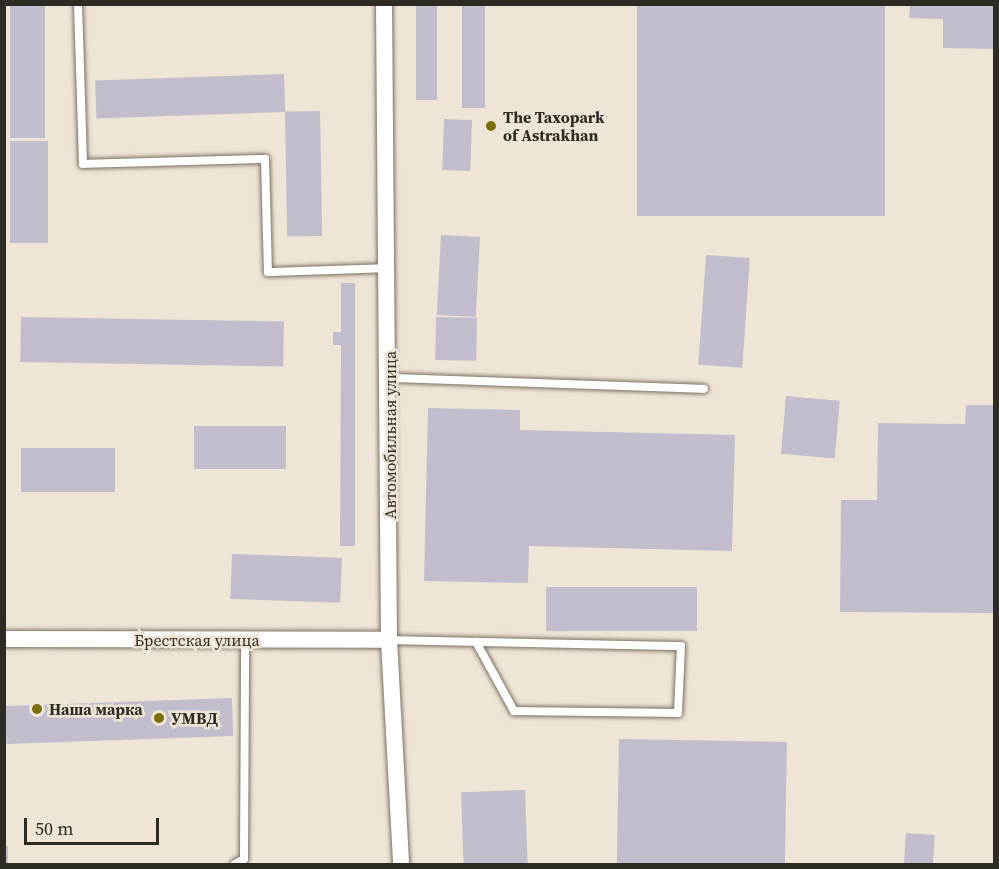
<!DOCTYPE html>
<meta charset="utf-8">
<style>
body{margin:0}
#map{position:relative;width:999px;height:869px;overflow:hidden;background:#efe5d6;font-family:"Source Serif 4",serif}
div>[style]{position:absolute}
.building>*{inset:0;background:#c1bdcc;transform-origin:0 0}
.roads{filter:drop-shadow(0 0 2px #7a7164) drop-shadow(0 0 2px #7a7164)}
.service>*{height:8px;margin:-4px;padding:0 4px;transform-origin:4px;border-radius:4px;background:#fff}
.minor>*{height:16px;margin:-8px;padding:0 8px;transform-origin:8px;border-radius:8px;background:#fff}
.dots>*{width:16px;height:16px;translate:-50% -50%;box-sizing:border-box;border:3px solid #efe5d6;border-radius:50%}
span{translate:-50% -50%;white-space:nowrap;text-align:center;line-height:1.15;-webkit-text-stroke:5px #efe5d6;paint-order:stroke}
.poi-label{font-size:16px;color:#2e2a24;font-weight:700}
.left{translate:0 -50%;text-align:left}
.street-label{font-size:16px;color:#2e2a24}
.frame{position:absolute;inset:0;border:6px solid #2e2a24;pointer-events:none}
.scale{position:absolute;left:24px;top:818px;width:135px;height:27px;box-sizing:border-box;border:3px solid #2e2a24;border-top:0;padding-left:8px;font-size:18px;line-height:21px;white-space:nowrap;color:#2e2a24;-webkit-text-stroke:4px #efe5d6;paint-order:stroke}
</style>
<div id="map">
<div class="building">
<i style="left:10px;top:4px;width:35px;height:134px"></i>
<i style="left:462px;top:4px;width:23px;height:104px"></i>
<i style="left:637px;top:4px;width:248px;height:212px"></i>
<i style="clip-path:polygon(910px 4px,994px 4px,994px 49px,943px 48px,943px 19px,909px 18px)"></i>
<i style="left:416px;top:5px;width:21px;height:95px"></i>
<i style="left:284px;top:74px;width:38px;height:189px;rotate:88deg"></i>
<i style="left:320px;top:111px;width:125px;height:35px;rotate:89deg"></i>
<i style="left:444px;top:119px;width:28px;height:51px;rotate:2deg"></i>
<i style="left:10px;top:141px;width:38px;height:102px"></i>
<i style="left:441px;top:235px;width:39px;height:80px;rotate:3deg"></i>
<i style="left:706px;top:255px;width:44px;height:110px;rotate:4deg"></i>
<i style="clip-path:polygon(341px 283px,355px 283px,355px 546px,340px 546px,341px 345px,333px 345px,333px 332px,341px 332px)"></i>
<i style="left:21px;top:317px;width:263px;height:45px;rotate:1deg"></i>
<i style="left:436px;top:317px;width:41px;height:43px;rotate:1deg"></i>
<i style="left:786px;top:396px;width:54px;height:58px;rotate:5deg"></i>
<i style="clip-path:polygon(966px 405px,994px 405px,994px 613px,840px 612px,841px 500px,877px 500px,878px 423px,965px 424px)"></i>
<i style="clip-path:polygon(428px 408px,520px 410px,520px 430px,735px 435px,732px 551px,529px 546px,528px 583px,424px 581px)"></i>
<i style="left:194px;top:426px;width:92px;height:43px"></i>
<i style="left:21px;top:448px;width:94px;height:44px"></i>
<i style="left:232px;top:554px;width:110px;height:45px;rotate:2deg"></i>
<i style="left:546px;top:587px;width:151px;height:44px"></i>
<i style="left:232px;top:698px;width:38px;height:227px;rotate:88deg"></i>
<i style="left:619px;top:739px;width:168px;height:125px;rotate:1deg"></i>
<i style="left:525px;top:790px;width:74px;height:64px;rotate:88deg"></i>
<i style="left:906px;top:833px;width:29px;height:31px;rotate:4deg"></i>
<i style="left:4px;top:846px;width:4px;height:18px"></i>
</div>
<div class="roads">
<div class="service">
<i style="left:78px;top:4px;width:160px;rotate:88.2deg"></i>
<i style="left:83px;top:164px;width:182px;rotate:-1.6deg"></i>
<i style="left:265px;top:159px;width:113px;rotate:88.5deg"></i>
<i style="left:268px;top:272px;width:119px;rotate:-1.9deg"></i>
<i style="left:391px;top:378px;width:313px;rotate:2deg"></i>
<i style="left:389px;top:640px;width:292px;rotate:1.2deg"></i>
<i style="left:681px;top:646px;width:67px;rotate:92.6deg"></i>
<i style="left:678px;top:713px;width:164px;rotate:-179.3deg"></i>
<i style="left:514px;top:711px;width:79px;rotate:-118.8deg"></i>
<i style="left:235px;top:864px;width:10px;rotate:-29deg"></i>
<i style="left:244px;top:859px;width:219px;rotate:-89.7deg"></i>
</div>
<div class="minor">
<i style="left:384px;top:4px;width:636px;rotate:89.55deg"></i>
<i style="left:389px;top:640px;width:224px;rotate:86.9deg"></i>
<i style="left:4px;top:639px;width:385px;rotate:0.1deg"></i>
</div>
</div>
<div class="dots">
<i style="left:491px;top:126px;background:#7a6e0a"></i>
<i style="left:37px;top:709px;background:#7a6e0a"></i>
<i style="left:159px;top:718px;background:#7a6e0a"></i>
</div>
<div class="poi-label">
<span class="left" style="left:503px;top:126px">The Taxopark<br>of Astrakhan</span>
<span class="left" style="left:49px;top:709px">Наша марка</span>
<span class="left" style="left:171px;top:718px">УМВД</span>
</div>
<div class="street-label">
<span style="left:390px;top:435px;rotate:-90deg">Автомобильная улица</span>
<span style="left:197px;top:640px">Брестская улица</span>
</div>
<div class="frame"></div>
<div class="scale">50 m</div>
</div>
